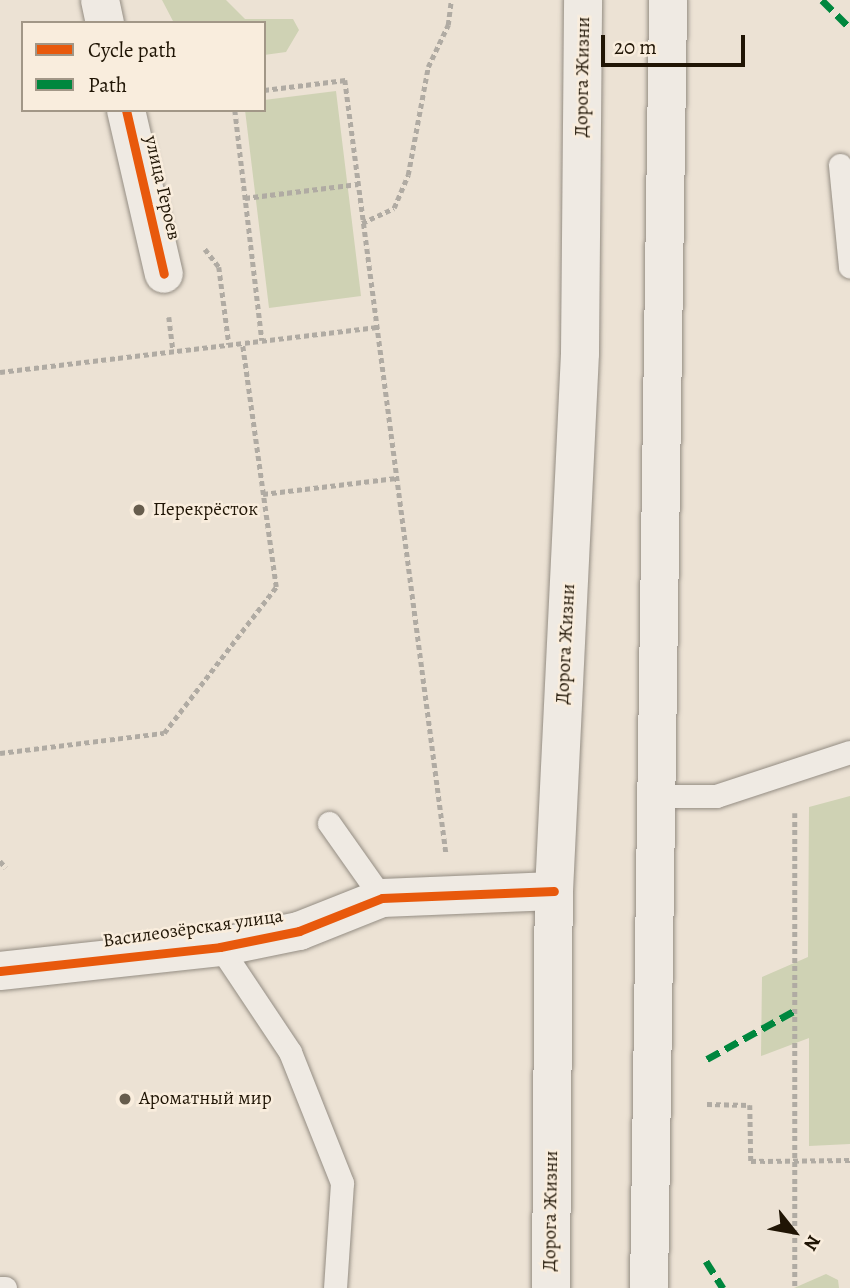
<!DOCTYPE html>
<meta charset="utf-8">
<style>
body{margin:0}
#map{position:relative;width:850px;height:1288px;overflow:hidden;background:#ece2d4;font-family:Alegreya,serif}
div>[style]{position:absolute}
.green>*{inset:0;background:#cfd2b4}
.path>*{height:4.5px;margin-top:-2.25px;transform-origin:0;background:repeating-linear-gradient(90deg,#b0aba3 0 5px,transparent 0 8.5px)}
.roads{filter:drop-shadow(0 0 2px #948d83) drop-shadow(0 0 2px #948d83)}
.lane>*{height:23px;margin:-11.5px;padding:0 11.5px;transform-origin:11.5px;border-radius:11.5px;background:#efeae3}
.street>*{height:38px;margin:-19px;padding:0 19px;transform-origin:19px;border-radius:19px;background:#efeae3}
.secondary>*{height:38px;margin:-19px;padding:0 19px;transform-origin:19px;border-radius:19px;background:#efeae3}
.quiet>*{height:7px;margin-top:-3.5px;transform-origin:0;background:repeating-linear-gradient(90deg,#00873e 0 14px,transparent 0 21px)}
.cycleway>*{height:9px;margin:-4.5px;padding:0 4.5px;transform-origin:4.5px;border-radius:4.5px;background:#e8590c}
.dots>*{width:19px;height:19px;translate:-50% -50%;box-sizing:border-box;border:4px solid #f9eddd;border-radius:50%}
span{translate:-50% -50%;white-space:nowrap;text-align:center;line-height:1.15;-webkit-text-stroke:5px #f9eddd;paint-order:stroke}
.street-label{font-size:19px;color:#201505}
.poi-label{font-size:19px;color:#201505}
.left{translate:0 -50%;text-align:left}
.legend{position:absolute;left:21px;top:21px;width:245px;height:91px;box-sizing:border-box;background:#f9eddd;border:2px solid #a29787;margin:0;padding:9px 12px;list-style:none;font-size:21px;color:#201505}
.legend li{display:flex;align-items:center;gap:14px;height:35px}
.legend b{width:35px;border:2px solid #a29787}
.north{position:absolute;left:759px;top:1197px;width:70px;height:70px;-webkit-text-stroke:5px #f9eddd;paint-order:stroke;rotate:121deg;font-size:19px;font-weight:700;line-height:28px;text-align:center;color:#201505}
.north::after{content:'';display:block;margin:auto;width:24px;height:32px;background:#201505;clip-path:polygon(50% 0,100% 100%,50% 72%,0 100%)}
.scale{position:absolute;left:601px;top:35px;width:144px;height:32px;box-sizing:border-box;border:4px solid #201505;border-top:0;padding-left:9px;font-size:21px;line-height:24px;white-space:nowrap;color:#201505;-webkit-text-stroke:5px #f9eddd;paint-order:stroke}
</style>
<div id="map">
<div class="green">
<i style="clip-path:polygon(162px 0,226px 0,245px 19px,293px 19px,299px 30px,286px 52px,264px 55px,264px 23px,174px 23px)"></i>
<i style="clip-path:polygon(336px 91px,361px 296px,269px 308px,245px 110px,264px 110px,264px 100px)"></i>
<i style="clip-path:polygon(850px 796px,850px 1144px,809px 1146px,809px 1038px,761px 1056px,762px 977px,808px 957px,809px 807px)"></i>
<i style="clip-path:polygon(826px 1274px,838px 1280px,839px 1288px,794px 1288px)"></i>
</div>
<div class="path">
<i style="left:264px;top:90px;width:82px;rotate:-7deg"></i>
<i style="left:345px;top:80px;width:779px;rotate:82.55deg"></i>
<i style="left:235px;top:110px;width:232px;rotate:83.3deg"></i>
<i style="left:245px;top:198px;width:114px;rotate:-7.1deg"></i>
<i style="left:362px;top:223px;width:35px;rotate:-25deg"></i>
<i style="left:394px;top:208px;width:36px;rotate:-67deg"></i>
<i style="left:408px;top:175px;width:110px;rotate:-79.5deg"></i>
<i style="left:428px;top:67px;width:47px;rotate:-64.5deg"></i>
<i style="left:448px;top:25px;width:25px;rotate:-83deg"></i>
<i style="left:205px;top:249px;width:23px;rotate:52deg"></i>
<i style="left:219px;top:267px;width:78px;rotate:82.6deg"></i>
<i style="left:169px;top:317px;width:34px;rotate:83deg"></i>
<i style="left:0;top:372px;width:378px;rotate:-6.8deg"></i>
<i style="left:263px;top:494px;width:134px;rotate:-6.9deg"></i>
<i style="left:0;top:753px;width:165px;rotate:-7deg"></i>
<i style="left:164px;top:733px;width:184px;rotate:-52.5deg"></i>
<i style="left:276px;top:587px;width:246px;rotate:-97.9deg"></i>
<i style="left:795px;top:813px;width:475px;rotate:90deg"></i>
<i style="left:0;top:861px;width:9px;rotate:49deg"></i>
<i style="left:707px;top:1104px;width:43px;rotate:1.3deg"></i>
<i style="left:750px;top:1105px;width:56px;rotate:89deg"></i>
<i style="left:751px;top:1161px;width:99px;rotate:-0.6deg"></i>
</div>
<div class="roads">
<div class="lane">
<i style="left:840px;top:165px;width:102px;rotate:84.4deg"></i>
<i style="left:655px;top:796px;width:61px"></i>
<i style="left:716px;top:796px;width:141px;rotate:-18.2deg"></i>
<i style="left:329px;top:823px;width:92px;rotate:54.8deg"></i>
<i style="left:220px;top:947px;width:126px;rotate:56.3deg"></i>
<i style="left:290px;top:1052px;width:141px;rotate:68.3deg"></i>
<i style="left:342px;top:1183px;width:105px;rotate:93.8deg"></i>
<i style="left:0;top:1288px;width:5px"></i>
</div>
<div class="street">
<i style="left:100px;top:0;width:24px;rotate:78deg"></i>
<i style="left:126px;top:110px;width:168px;rotate:77deg"></i>
<i style="left:0;top:971px;width:221px;rotate:-6.2deg"></i>
<i style="left:220px;top:947px;width:81px;rotate:-11.4deg"></i>
<i style="left:299px;top:931px;width:89px;rotate:-21.7deg"></i>
<i style="left:382px;top:898px;width:172px;rotate:-2.3deg"></i>
</div>
<div class="secondary">
<i style="left:551px;top:1288px;width:397px;rotate:-89.6deg"></i>
<i style="left:554px;top:891px;width:539px;rotate:-87.23deg"></i>
<i style="left:580px;top:353px;width:353px;rotate:-89.5deg"></i>
<i style="left:649px;top:1288px;width:1288px;rotate:-89.15deg"></i>
</div>
</div>
<div class="quiet">
<i style="left:822px;top:0;width:40px;rotate:45deg"></i>
<i style="left:707px;top:1059px;width:99px;rotate:-28.9deg"></i>
<i style="left:706px;top:1261px;width:32px;rotate:58deg"></i>
</div>
<div class="cycleway">
<i style="left:126px;top:110px;width:168px;rotate:77deg"></i>
<i style="left:0;top:971px;width:221px;rotate:-6.2deg"></i>
<i style="left:220px;top:947px;width:81px;rotate:-11.4deg"></i>
<i style="left:299px;top:931px;width:89px;rotate:-21.7deg"></i>
<i style="left:382px;top:898px;width:172px;rotate:-2.3deg"></i>
</div>
<div class="dots">
<i style="left:139px;top:510px;background:#675d4d"></i>
<i style="left:125px;top:1099px;background:#675d4d"></i>
</div>
<div class="street-label">
<span style="left:583px;top:77px;rotate:-89deg">Дорога Жизни</span>
<span style="left:162px;top:188px;rotate:77deg">улица Героев</span>
<span style="left:566px;top:644px;rotate:-87deg">Дорога Жизни</span>
<span style="left:193px;top:929px;rotate:-8deg">Василеозёрская улица</span>
<span style="left:551px;top:1211px;rotate:-89deg">Дорога Жизни</span>
</div>
<div class="poi-label">
<span class="left" style="left:153px;top:510px">Перекрёсток</span>
<span class="left" style="left:139px;top:1099px">Ароматный мир</span>
</div>
<ul class="legend">
<li><b style="height:9px;background:#e8590c"></b>Cycle path</li>
<li><b style="height:9px;background:#00873e"></b>Path</li>
</ul>
<div class="north">N</div>
<div class="scale">20 m</div>
</div>
